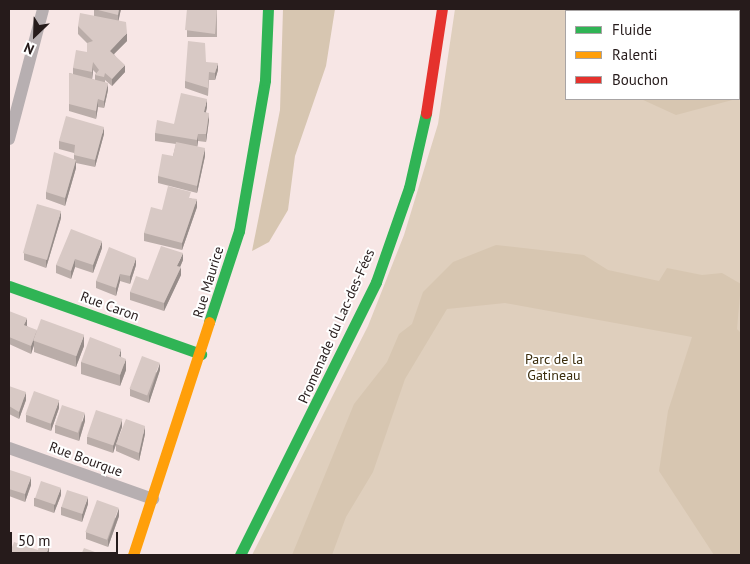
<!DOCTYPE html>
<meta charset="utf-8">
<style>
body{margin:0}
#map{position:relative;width:750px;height:564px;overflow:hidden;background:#f7e6e5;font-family:"PT Sans",sans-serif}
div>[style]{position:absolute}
.green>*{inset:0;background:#dfcfbd}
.forest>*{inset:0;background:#d7c6b1}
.street>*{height:12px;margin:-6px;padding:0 6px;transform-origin:6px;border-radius:6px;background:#b7afb1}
.fast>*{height:11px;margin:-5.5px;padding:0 5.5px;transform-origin:5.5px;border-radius:5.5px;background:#30b455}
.slow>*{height:11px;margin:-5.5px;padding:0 5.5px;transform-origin:5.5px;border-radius:5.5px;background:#ff9f0a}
.jam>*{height:11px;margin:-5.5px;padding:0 5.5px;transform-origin:5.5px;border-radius:5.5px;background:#e5322d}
.wall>*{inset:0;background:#baada9;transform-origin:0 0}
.shaded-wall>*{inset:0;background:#978d8a}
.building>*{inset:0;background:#d8c9c5;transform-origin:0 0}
span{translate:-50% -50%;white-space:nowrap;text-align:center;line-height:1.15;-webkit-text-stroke:4px #fff;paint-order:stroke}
.street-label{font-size:14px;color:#261b1b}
.park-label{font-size:14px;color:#3b2d0d}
.frame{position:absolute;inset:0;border:10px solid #261b1b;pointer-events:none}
.legend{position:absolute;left:565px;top:10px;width:175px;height:90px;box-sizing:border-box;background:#fff;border:1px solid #a8a4a4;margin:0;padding:6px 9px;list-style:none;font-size:15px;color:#261b1b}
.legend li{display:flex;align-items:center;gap:10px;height:25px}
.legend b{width:25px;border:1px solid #a8a4a4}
.north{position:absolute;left:10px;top:10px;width:50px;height:50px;-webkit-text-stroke:4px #fff;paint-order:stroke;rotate:204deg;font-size:14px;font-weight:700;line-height:20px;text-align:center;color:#261b1b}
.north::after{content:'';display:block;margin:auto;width:18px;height:22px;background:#261b1b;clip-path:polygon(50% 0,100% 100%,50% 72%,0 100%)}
.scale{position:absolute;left:10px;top:532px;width:108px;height:22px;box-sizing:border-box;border:2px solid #261b1b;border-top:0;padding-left:6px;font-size:15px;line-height:18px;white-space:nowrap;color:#261b1b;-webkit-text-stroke:4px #fff;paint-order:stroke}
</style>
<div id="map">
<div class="green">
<i style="clip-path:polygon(evenodd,455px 9px,741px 9px,741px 555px,252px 555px,368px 326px,404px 235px,438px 124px,455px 9px,566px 11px,739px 11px,739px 99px,566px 99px,566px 11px)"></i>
</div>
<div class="forest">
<i style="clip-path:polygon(283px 9px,335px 9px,326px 66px,295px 156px,288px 210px,269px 242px,252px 251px,280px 110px)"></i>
<i style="clip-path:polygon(588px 9px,741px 9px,741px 97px,739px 11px)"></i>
<i style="clip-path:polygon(641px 99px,736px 99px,676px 115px)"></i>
<i style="clip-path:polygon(496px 245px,584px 255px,608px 270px,659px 281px,667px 268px,702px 275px,722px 273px,741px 284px,737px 329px,741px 333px,741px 555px,714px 555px,659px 471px,668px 411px,692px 337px,505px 303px,447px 309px,405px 379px,373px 472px,346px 517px,332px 555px,292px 555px,354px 404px,387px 362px,399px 334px,412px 324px,423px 292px,453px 262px)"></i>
</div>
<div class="street">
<i style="left:9px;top:139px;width:134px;rotate:-75.3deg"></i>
<i style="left:9px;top:448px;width:153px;rotate:19.5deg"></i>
</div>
<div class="fast">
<i style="left:9px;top:286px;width:204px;rotate:19.5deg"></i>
<i style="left:209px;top:322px;width:96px;rotate:-71.8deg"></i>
<i style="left:239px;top:231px;width:153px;rotate:-80.2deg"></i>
<i style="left:265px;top:80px;width:71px;rotate:-87.6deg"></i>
<i style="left:240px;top:555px;width:305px;rotate:-63.5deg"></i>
<i style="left:376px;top:282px;width:100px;rotate:-70.7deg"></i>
<i style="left:409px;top:188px;width:77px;rotate:-77.2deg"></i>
</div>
<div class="slow">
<i style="left:133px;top:555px;width:245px;rotate:-71.9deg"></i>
</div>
<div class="jam">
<i style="left:426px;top:113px;width:105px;rotate:-81.3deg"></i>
</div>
<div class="wall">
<i style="clip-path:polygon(evenodd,94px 9px,121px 9px,118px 21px,127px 41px,114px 54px,125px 72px,112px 86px,105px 80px,105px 82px,108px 90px,104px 108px,98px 107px,96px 119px,69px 111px,69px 73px,73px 74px,73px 68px,87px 52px,87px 43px,78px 34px,78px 26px,94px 16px,94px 9px,93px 70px,96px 73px,95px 75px,95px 80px,92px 79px,93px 70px)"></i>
<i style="left:187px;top:9px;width:30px;height:28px"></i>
<i style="clip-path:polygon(206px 62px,218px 70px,215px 80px,209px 80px,208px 96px,185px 88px,185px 81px)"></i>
<i style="clip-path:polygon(207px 107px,206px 112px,209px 120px,206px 142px,198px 141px,197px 147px,205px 156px,197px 193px,158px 183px,158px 176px,173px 156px,176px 144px,155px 141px,155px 133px,174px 124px)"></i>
<i style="clip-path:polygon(104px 134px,95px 167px,76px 163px,76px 168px,65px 206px,46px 199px,46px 192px,74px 159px,74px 153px,59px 149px,59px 141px)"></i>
<i style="clip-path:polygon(191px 198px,197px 207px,182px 250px,144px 241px,144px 233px,162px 210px)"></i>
<i style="clip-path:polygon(61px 218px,46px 268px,24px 260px,24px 253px)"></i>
<i style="clip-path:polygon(102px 248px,93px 273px,75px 267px,71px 279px,56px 273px,56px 265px)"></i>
<i style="clip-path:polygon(183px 260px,180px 267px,181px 275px,164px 311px,130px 300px,130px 292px,148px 280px)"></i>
<i style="clip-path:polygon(136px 265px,130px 284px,120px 281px,116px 296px,96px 288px,96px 281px)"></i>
<i style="clip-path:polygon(9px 311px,27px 325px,27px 326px,37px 333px,84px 346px,76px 367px,34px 352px,34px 345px,31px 354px,9px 344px)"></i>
<i style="clip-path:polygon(121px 357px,126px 370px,120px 386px,81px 374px,81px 362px)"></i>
<i style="clip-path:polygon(160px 370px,149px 403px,130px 396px,130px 389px)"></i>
<i style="clip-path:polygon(9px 386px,26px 400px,19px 419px,9px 414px)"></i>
<i style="clip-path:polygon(59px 408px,51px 431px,26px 422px,26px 415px)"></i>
<i style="clip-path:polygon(85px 421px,79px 441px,55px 433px,55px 425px)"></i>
<i style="clip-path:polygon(122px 427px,117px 439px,145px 434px,139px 461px,116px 451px,116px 444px,113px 453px,87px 444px,87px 437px)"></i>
<i style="clip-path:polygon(9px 474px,31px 485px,25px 502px,9px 496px)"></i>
<i style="clip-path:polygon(61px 495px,54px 513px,34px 506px,34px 498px)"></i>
<i style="clip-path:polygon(88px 504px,82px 522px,61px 515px,61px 507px)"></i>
<i style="clip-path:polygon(119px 516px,108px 547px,86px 539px,86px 532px)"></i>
</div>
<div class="shaded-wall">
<i style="clip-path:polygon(119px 9px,121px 9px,118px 23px,118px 15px)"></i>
<i style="clip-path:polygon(127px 33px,127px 41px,110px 58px,110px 51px)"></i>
<i style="clip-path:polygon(93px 62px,93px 70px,92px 80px,92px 72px)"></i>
<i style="clip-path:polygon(218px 63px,218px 70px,215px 80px,215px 73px)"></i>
<i style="clip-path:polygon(125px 65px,125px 72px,112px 86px,112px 79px)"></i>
<i style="clip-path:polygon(108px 83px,108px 90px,104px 108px,104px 101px)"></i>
<i style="clip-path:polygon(98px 99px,98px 107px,96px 119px,96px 111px)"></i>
<i style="clip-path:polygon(207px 99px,207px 107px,204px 119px,204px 112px)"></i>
<i style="clip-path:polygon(209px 113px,209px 120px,206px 142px,206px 134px)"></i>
<i style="clip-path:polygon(104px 127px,104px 134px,95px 167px,95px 160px)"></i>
<i style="clip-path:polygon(198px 134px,198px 141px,197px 148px,197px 140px)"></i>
<i style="clip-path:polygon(205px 148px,205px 156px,197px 193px,197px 186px)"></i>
<i style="clip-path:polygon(76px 160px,76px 168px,65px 206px,65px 198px)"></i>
<i style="clip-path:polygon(197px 199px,197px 207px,182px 250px,182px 243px)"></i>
<i style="clip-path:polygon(61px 211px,61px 218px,46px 268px,46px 260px)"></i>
<i style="clip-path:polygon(102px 241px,102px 248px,93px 273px,93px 265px)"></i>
<i style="clip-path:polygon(183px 253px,183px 260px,177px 274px,177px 266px)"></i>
<i style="clip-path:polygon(136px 258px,136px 265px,130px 284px,130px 276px)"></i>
<i style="clip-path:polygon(75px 259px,75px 267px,71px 279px,71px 271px)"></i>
<i style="clip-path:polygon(181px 267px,181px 275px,164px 311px,164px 303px)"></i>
<i style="clip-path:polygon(120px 274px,120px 281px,116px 296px,116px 288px)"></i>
<i style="clip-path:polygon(27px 318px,27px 325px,24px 333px,24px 325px)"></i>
<i style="clip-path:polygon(37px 330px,37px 337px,34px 341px,34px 345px,31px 354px,31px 346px)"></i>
<i style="clip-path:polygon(84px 335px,84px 346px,76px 367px,76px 356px)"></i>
<i style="clip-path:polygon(121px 349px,121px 360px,119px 356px)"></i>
<i style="clip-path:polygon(126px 359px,126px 370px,120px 386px,120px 375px)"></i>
<i style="clip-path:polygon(160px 363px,160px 370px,149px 403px,149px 396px)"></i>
<i style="clip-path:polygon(26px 392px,26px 400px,19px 419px,19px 412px)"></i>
<i style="clip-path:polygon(59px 400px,59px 408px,51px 431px,51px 424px)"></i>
<i style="clip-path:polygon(85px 413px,85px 421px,79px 441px,79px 433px)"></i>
<i style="clip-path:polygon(122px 419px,122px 427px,113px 453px,113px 445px)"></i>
<i style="clip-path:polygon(145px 426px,145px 434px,139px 461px,139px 453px)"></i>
<i style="clip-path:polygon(31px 477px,31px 485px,25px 502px,25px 494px)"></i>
<i style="clip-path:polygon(61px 488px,61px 495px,54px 513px,54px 505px)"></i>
<i style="clip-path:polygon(88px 497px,88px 504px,82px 522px,82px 514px)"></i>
<i style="clip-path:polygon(119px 508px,119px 516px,108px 547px,108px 540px)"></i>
<i style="clip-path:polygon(49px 546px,49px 555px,46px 555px)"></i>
</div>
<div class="building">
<i style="clip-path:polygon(94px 9px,119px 9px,118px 15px)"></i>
<i style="clip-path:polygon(187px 9px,217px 9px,215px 34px,185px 30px)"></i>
<i style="clip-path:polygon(80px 13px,126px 22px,127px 33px,110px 51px,125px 65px,112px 79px,105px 73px,104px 77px,95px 75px,99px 70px,93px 62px,92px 72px,73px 68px,76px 50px,87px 52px,87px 43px,93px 41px,78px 26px)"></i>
<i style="clip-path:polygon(188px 41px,205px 43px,206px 62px,218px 63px,215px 73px,209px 72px,208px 88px,185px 81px)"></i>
<i style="clip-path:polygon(69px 73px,108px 83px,104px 101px,98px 99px,96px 111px,69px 104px)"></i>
<i style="clip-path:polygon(181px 93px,207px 99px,204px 112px,209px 113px,206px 134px,198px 134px,197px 140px,155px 133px,157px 120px,174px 124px)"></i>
<i style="clip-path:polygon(66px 116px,104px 127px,95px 160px,74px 155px,75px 145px,59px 141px)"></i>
<i style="clip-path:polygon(176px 142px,205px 148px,197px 186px,158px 176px,162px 154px,173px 156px)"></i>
<i style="clip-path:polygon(54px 152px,76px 160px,65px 198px,46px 192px)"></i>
<i style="clip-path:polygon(168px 186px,191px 192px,189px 198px,197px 199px,182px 243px,144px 233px,151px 207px,162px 210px)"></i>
<i style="left:37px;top:204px;width:25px;height:51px;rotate:16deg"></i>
<i style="clip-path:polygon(71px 229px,102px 241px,93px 265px,75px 259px,71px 271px,56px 265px)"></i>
<i style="clip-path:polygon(161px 246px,183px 253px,177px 266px,181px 267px,164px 303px,130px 292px,136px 276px,148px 280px)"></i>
<i style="clip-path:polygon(109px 247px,136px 258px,130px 276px,120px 274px,116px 288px,96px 281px)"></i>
<i style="clip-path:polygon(9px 311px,27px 318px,24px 325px,37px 330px,31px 346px,9px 337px)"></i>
<i style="left:41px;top:319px;width:46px;height:23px;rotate:20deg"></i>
<i style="clip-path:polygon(90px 337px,121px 349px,119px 356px,126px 359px,120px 375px,81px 362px)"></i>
<i style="left:142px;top:356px;width:19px;height:35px;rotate:21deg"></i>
<i style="clip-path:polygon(9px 386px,26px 392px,19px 412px,9px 406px)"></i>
<i style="left:34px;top:391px;width:27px;height:25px;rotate:20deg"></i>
<i style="left:62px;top:405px;width:24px;height:21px;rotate:19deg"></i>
<i style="left:96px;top:410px;width:28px;height:28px;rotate:19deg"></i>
<i style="clip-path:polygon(126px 419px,145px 426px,139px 453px,116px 444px)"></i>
<i style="clip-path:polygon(10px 470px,31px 477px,25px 494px,9px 489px,9px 474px)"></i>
<i style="left:41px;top:481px;width:21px;height:18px;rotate:19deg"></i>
<i style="left:67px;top:490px;width:22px;height:18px;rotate:18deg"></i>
<i style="left:97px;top:500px;width:23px;height:34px;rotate:20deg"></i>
<i style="clip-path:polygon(14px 542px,38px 550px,40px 543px,49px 546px,46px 555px,9px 555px)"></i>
<i style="clip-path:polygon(84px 548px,103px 555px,81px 555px)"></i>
</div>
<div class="street-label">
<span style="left:208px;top:282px;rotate:-73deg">Rue Maurice</span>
<span style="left:110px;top:306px;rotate:20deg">Rue Caron</span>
<span style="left:336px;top:326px;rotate:-66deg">Promenade du Lac-des-Fées</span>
<span style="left:86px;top:459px;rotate:20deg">Rue Bourque</span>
</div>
<div class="park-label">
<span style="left:554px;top:367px">Parc de la<br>Gatineau</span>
</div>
<div class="frame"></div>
<ul class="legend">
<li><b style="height:6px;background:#30b455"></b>Fluide</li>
<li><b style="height:6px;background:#ff9f0a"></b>Ralenti</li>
<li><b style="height:6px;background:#e5322d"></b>Bouchon</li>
</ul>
<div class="north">N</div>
<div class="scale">50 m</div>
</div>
